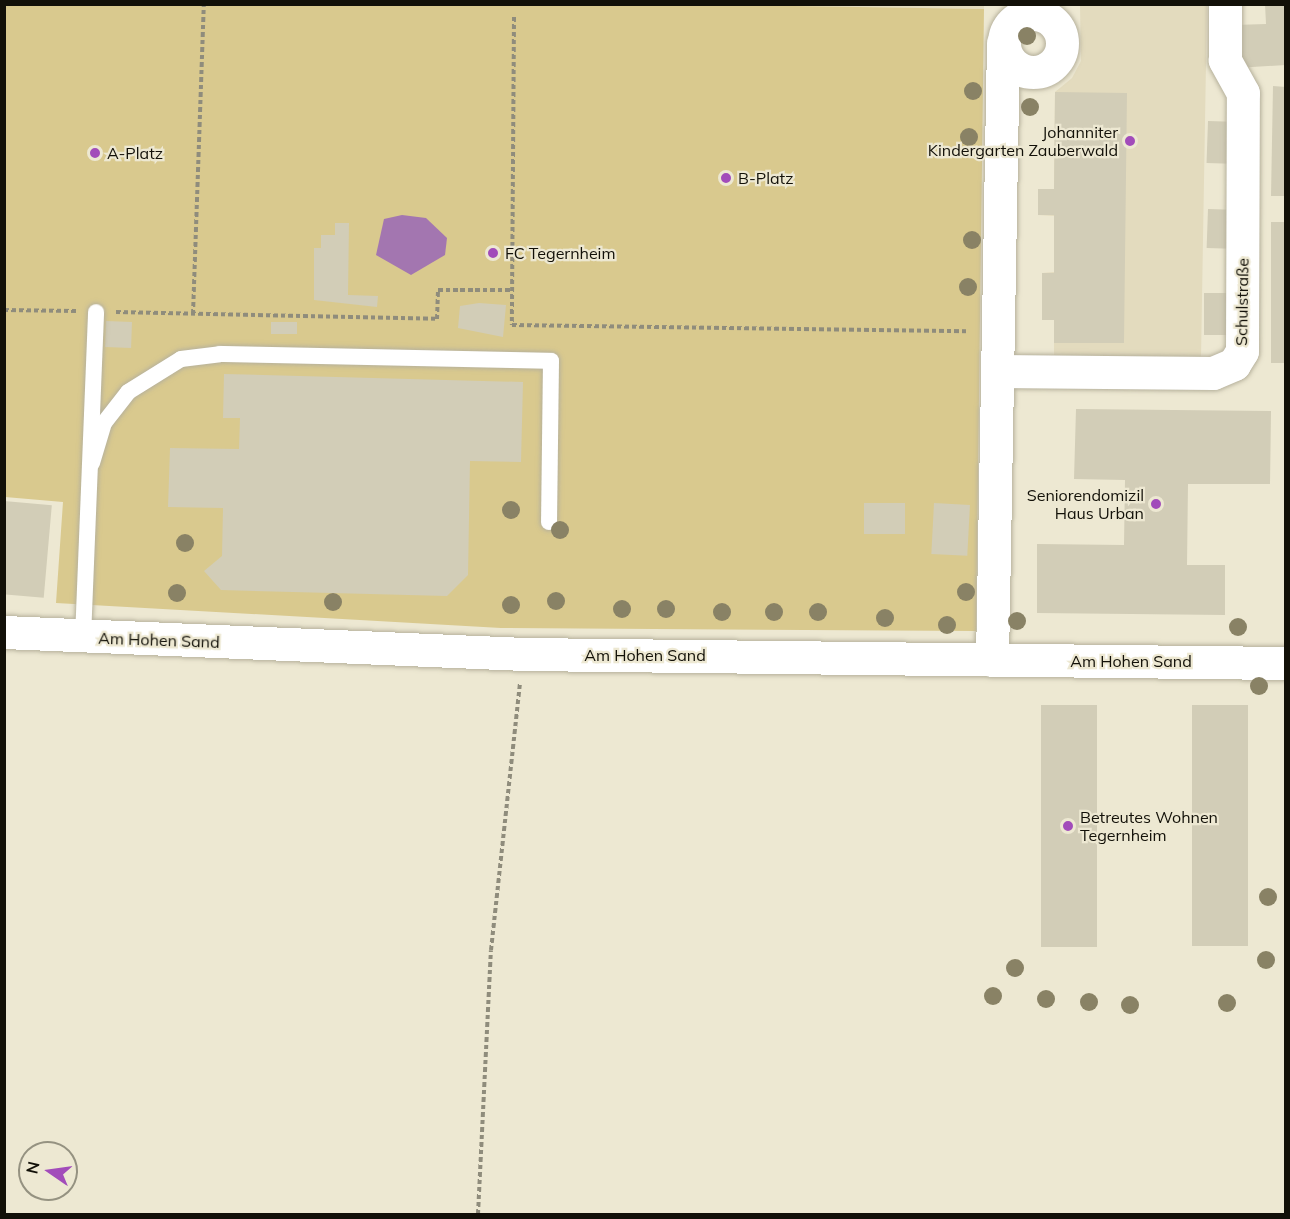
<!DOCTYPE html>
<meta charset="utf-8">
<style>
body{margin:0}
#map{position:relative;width:1290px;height:1219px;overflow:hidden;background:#ede8d2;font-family:Mulish,sans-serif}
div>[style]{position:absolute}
.built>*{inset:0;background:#e3dbbe}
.green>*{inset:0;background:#d9c98e}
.water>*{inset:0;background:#a376b0}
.building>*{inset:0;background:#d2cdb7;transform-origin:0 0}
.path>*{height:4px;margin-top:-2px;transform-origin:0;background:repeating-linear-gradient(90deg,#8f8c7c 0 4.5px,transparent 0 7.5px)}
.roads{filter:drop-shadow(0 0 2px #b6b19c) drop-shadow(0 0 2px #b6b19c)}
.service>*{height:16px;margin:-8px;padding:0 8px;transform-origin:8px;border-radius:8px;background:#fff}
.minor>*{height:33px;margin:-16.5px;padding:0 16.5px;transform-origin:16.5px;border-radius:16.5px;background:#fff}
.minor>.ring{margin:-16.5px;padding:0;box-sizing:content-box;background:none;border:33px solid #fff;border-radius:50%}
.trees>*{width:18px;height:18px;margin:-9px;border-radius:50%;background:#898265}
.dots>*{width:16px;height:16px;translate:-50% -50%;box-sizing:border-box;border:3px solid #ede8d2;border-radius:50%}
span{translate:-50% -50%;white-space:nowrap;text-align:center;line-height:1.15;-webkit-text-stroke:4.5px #ede8d2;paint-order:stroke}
.poi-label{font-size:16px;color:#121008}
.right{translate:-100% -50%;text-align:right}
.left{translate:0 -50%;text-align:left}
.street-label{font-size:16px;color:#121008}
.frame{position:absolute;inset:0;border:6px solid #121008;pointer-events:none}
.north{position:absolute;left:18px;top:1141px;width:60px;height:60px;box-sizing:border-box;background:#ede8d2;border:2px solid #959281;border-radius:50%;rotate:283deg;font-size:16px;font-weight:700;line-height:24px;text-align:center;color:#121008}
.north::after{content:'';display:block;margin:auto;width:21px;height:27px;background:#a24cba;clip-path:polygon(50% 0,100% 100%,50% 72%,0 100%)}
</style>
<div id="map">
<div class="built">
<i style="clip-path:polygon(984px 4px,984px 9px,677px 5px)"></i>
<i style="clip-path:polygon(1080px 5px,1207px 5px,1201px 358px,1054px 355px,1054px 320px,1042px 320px,1042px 273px,1054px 272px,1054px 216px,1038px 215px,1038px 189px,1054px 189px,1055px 92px,1072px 78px,1081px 61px)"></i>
</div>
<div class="green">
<i style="clip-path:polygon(677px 4px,984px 9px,976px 631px,501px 628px,56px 603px,63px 502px,5px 497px,4px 5px)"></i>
</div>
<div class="water">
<i style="clip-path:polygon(402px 215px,426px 218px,447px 238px,445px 255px,411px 275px,376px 255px,384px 219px)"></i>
</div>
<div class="building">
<i style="clip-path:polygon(1265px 4px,1286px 4px,1286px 65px,1236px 68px,1234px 25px,1266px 24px)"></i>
<i style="clip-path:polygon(1273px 86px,1286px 87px,1286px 196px,1271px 196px)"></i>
<i style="clip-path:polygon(1055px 92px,1127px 93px,1124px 343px,1054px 343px,1054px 320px,1042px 320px,1042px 273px,1054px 273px,1054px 215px,1038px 215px,1038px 189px,1054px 189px)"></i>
<i style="left:1208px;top:121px;width:24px;height:42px;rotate:2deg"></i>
<i style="left:1208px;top:209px;width:24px;height:39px;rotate:2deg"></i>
<i style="left:1271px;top:222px;width:15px;height:141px"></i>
<i style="clip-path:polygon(335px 223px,349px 223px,348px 295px,378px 296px,377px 307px,314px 300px,314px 248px,321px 248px,321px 235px,335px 235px)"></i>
<i style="left:1204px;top:293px;width:26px;height:42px"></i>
<i style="clip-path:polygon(479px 303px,506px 305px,503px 337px,458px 328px,460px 306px)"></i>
<i style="left:106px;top:321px;width:26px;height:26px;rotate:2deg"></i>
<i style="left:271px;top:322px;width:26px;height:12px"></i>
<i style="clip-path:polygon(224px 374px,523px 382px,521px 462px,470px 461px,468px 575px,447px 596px,221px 590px,204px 571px,222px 556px,223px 508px,168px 507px,170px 448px,239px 449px,240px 418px,223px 418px)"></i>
<i style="clip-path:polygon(1076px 409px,1271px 411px,1270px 484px,1188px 484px,1187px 565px,1225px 565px,1225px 615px,1037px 613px,1037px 544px,1124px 545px,1125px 480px,1074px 479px)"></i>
<i style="left:4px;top:501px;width:48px;height:93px;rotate:5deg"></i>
<i style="left:864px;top:503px;width:41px;height:31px"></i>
<i style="left:934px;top:503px;width:36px;height:51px;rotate:3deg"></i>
<i style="left:1041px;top:705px;width:56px;height:242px"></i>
<i style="left:1192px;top:705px;width:56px;height:241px"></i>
</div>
<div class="path">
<i style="left:514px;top:17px;width:308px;rotate:90.4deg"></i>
<i style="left:512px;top:325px;width:456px;rotate:0.8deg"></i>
<i style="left:4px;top:310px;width:72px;rotate:0.8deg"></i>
<i style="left:116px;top:312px;width:321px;rotate:1.2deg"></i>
<i style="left:437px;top:319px;width:29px;rotate:-88deg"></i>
<i style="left:438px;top:290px;width:74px"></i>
<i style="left:193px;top:314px;width:310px;rotate:-88deg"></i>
<i style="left:478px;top:1214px;width:264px;rotate:-87.2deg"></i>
<i style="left:491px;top:950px;width:269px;rotate:-83.8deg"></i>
</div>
<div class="roads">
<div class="service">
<i style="left:92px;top:463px;width:42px;rotate:-73.3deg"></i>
<i style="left:104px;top:423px;width:39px;rotate:-52deg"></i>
<i style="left:128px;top:392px;width:62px;rotate:-31.9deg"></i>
<i style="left:181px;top:359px;width:39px;rotate:-7deg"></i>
<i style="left:220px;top:354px;width:331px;rotate:1.2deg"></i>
<i style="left:551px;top:361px;width:161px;rotate:90.7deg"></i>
<i style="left:83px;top:638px;width:326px;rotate:-87.7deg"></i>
</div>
<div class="minor">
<i class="ring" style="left:1004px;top:14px;width:25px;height:25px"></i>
<i style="left:997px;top:371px;width:216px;rotate:0.5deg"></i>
<i style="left:1213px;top:373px;width:23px;rotate:-23deg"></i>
<i style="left:1234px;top:364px;width:15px;rotate:-58deg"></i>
<i style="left:1242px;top:351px;width:258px;rotate:-89.8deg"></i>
<i style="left:1243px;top:93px;width:38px;rotate:-119deg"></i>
<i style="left:1225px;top:60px;width:56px;rotate:-90deg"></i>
<i style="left:4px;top:632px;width:521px;rotate:2.42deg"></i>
<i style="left:525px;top:654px;width:761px;rotate:0.68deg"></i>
<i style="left:992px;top:660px;width:617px;rotate:-88.98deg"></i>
</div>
</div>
<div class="trees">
<i style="left:1027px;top:36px"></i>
<i style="left:973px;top:91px"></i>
<i style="left:1030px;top:107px"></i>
<i style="left:969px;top:137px"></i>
<i style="left:972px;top:240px"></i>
<i style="left:968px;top:287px"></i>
<i style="left:511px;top:510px"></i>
<i style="left:560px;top:530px"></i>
<i style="left:185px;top:543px"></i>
<i style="left:966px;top:592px"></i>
<i style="left:177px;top:593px"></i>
<i style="left:556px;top:601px"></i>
<i style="left:333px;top:602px"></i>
<i style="left:511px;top:605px"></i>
<i style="left:622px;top:609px"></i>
<i style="left:666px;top:609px"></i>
<i style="left:722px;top:612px"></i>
<i style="left:774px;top:612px"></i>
<i style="left:818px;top:612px"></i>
<i style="left:885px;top:618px"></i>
<i style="left:1017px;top:621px"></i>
<i style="left:947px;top:625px"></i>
<i style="left:1238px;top:627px"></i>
<i style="left:1259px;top:686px"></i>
<i style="left:1268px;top:897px"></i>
<i style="left:1266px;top:960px"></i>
<i style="left:1015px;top:968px"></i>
<i style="left:993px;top:996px"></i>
<i style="left:1046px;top:999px"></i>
<i style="left:1089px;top:1002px"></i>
<i style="left:1227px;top:1003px"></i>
<i style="left:1130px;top:1005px"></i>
</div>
<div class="dots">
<i style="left:1130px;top:141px;background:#a24cba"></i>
<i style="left:95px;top:153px;background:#a24cba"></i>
<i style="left:726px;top:178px;background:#a24cba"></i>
<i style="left:493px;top:253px;background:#a24cba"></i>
<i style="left:1156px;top:504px;background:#a24cba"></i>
<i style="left:1068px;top:826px;background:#a24cba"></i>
</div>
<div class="poi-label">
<span class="right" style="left:1118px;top:141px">Johanniter<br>Kindergarten Zauberwald</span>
<span class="left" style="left:107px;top:153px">A-Platz</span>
<span class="left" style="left:738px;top:178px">B-Platz</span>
<span class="left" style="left:505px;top:253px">FC Tegernheim</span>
<span class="right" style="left:1144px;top:504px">Seniorendomizil<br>Haus Urban</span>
<span class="left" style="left:1080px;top:826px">Betreutes Wohnen<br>Tegernheim</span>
</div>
<div class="street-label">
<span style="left:1242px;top:302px;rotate:-89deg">Schulstraße</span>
<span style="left:159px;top:640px;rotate:2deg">Am Hohen Sand</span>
<span style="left:645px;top:655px">Am Hohen Sand</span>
<span style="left:1131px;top:661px">Am Hohen Sand</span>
</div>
<div class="frame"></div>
<div class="north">N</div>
</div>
